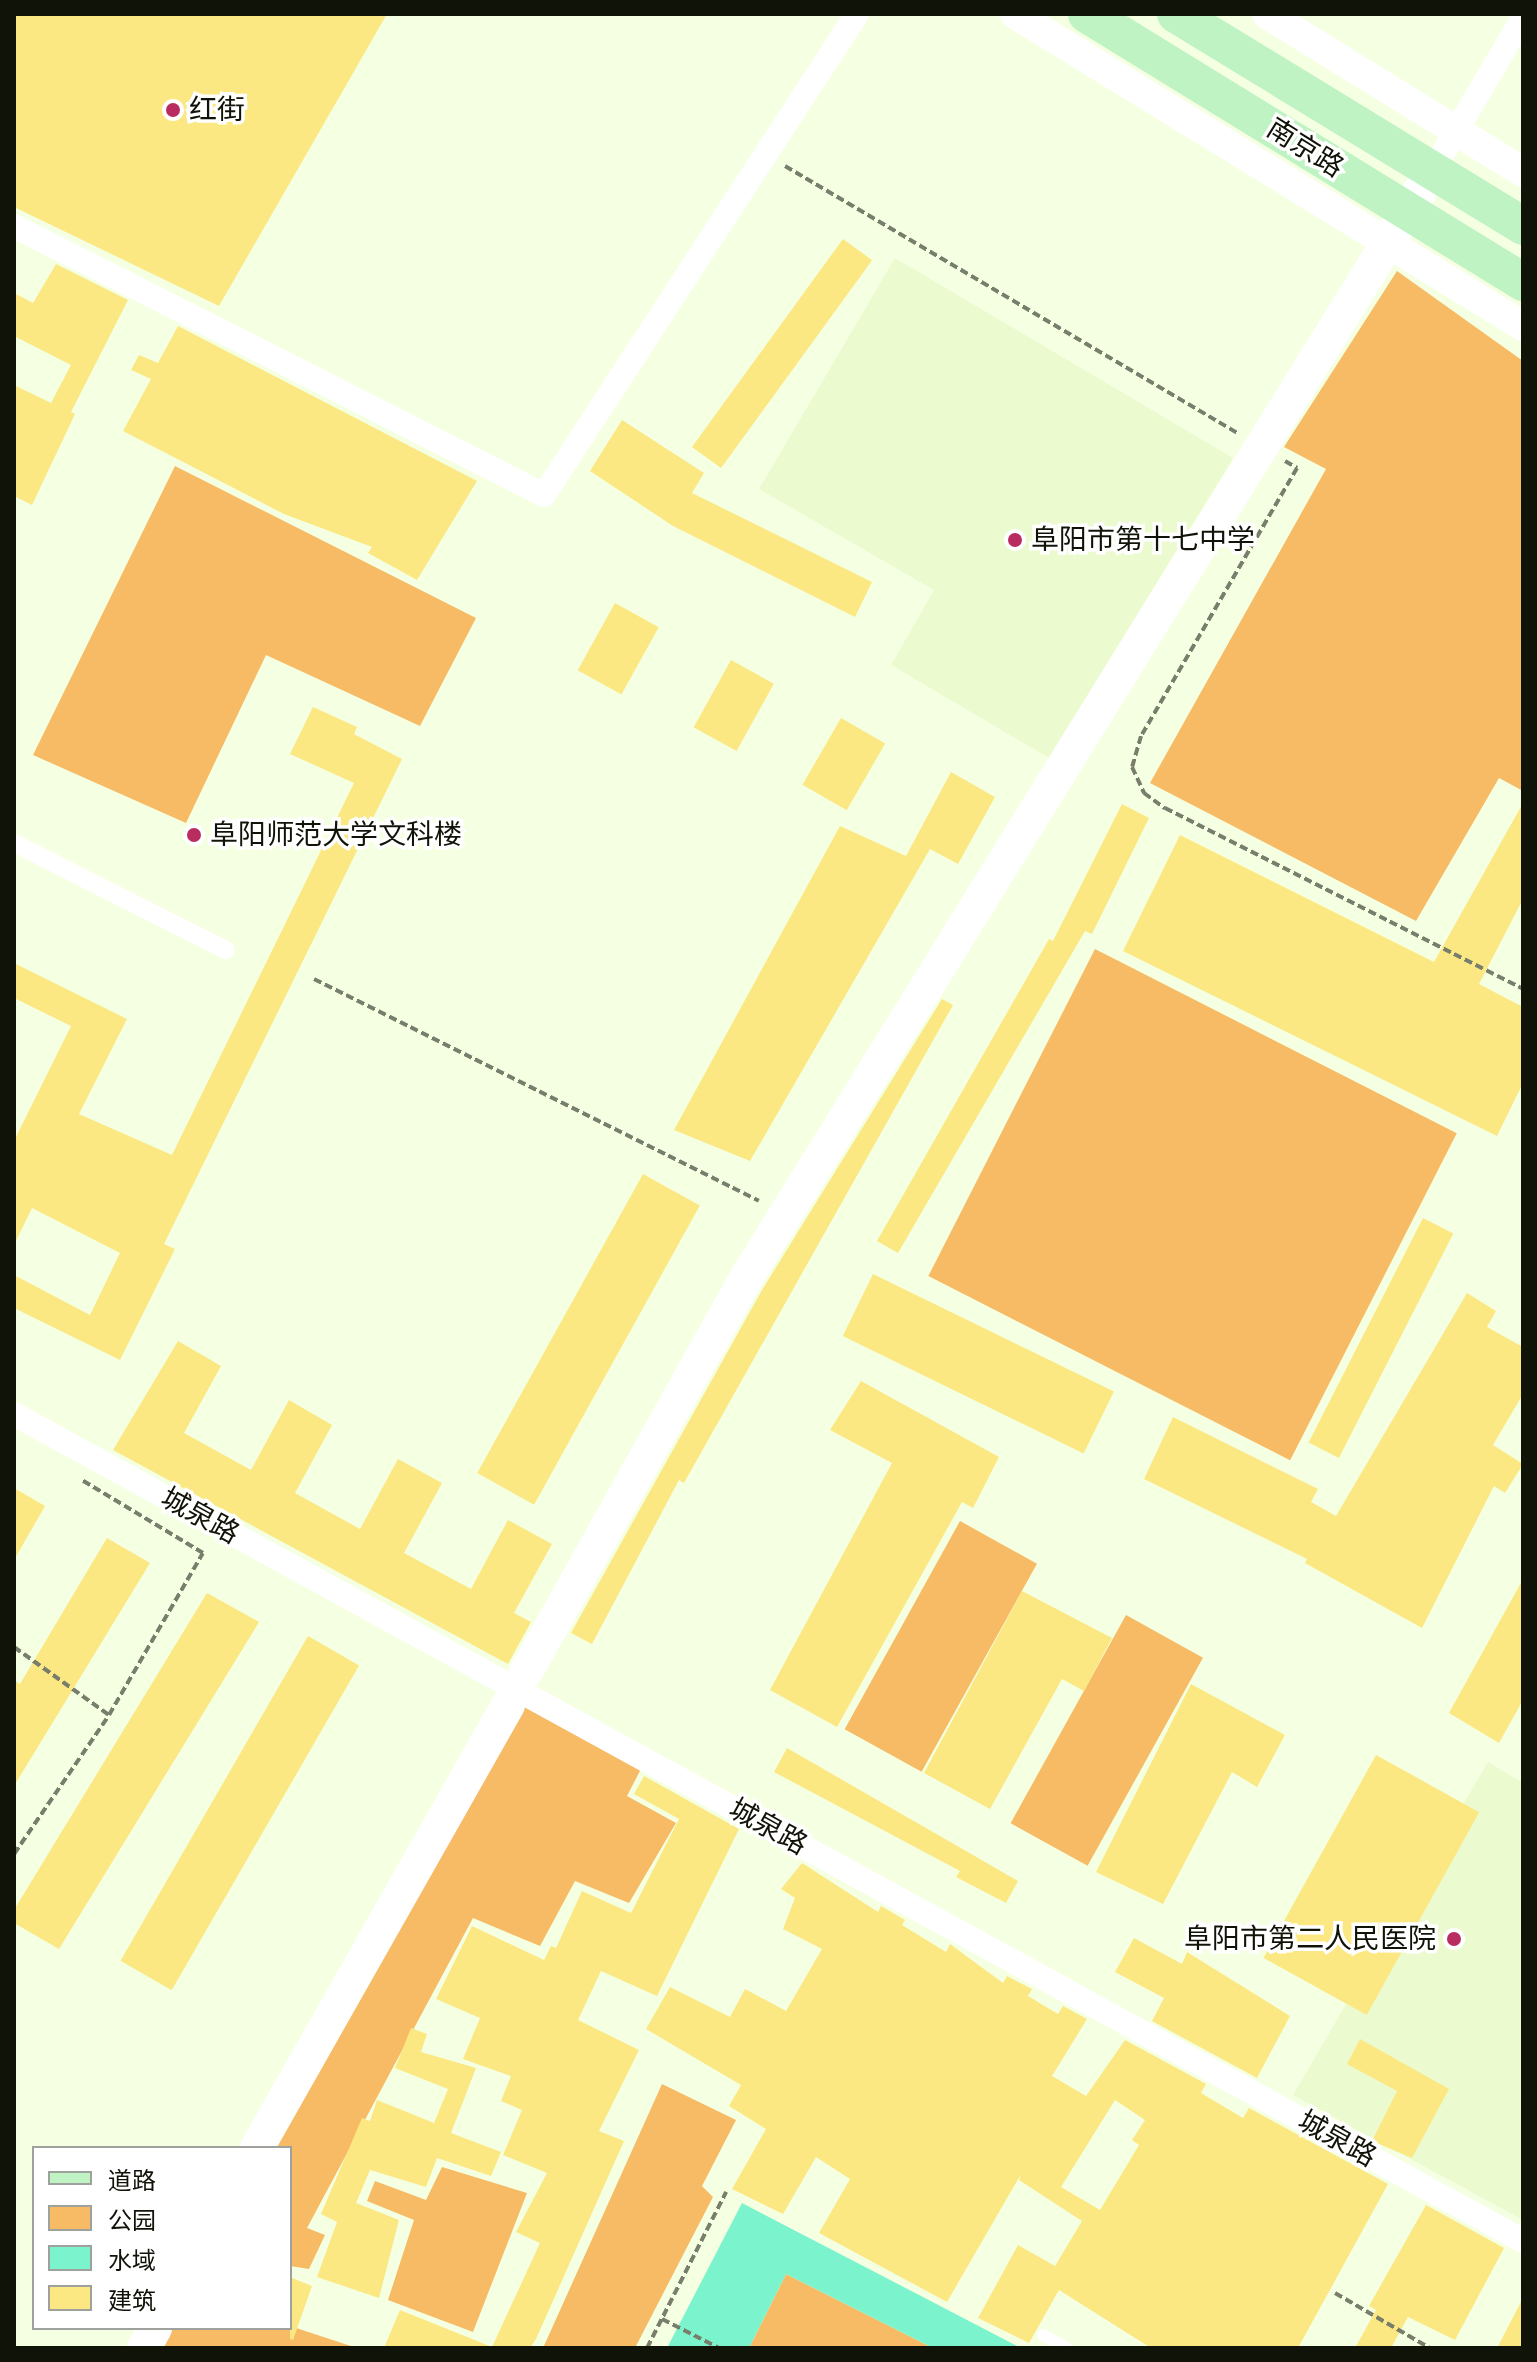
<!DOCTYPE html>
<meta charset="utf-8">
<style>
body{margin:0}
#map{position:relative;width:1537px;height:2362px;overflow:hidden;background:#f5ffe2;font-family:"DM Sans","Noto Sans SC",sans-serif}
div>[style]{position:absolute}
.built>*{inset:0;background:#ecfacf}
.green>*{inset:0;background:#f6bb64;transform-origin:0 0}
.water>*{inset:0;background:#7bf4cd}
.building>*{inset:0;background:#fbe882;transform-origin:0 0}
.path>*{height:4px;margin-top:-2px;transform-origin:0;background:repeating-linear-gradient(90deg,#787e6b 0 8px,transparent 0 12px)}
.service>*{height:12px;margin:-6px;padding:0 6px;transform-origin:6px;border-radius:6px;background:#fff}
.pedestrian>*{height:18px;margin:-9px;padding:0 9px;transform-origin:9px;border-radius:9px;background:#fff}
.minor>*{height:24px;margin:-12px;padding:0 12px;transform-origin:12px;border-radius:12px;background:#fff}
.tertiary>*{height:30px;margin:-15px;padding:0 15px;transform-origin:15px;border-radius:15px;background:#fff}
.secondary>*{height:34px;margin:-17px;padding:0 17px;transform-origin:17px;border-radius:17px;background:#fff}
.primary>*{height:38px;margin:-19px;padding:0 19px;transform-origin:19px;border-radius:19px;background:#c0f3c4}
.dots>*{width:22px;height:22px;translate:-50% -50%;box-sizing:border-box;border:4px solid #fff;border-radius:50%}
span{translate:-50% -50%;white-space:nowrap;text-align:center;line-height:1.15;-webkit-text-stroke:7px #fff;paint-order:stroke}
.poi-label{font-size:28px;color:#101307}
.left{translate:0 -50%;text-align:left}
.right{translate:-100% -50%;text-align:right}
.street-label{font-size:28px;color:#101307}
.frame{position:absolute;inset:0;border:16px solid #101307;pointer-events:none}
.legend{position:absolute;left:32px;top:2146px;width:260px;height:184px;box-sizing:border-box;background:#fff;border:2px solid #9fa19c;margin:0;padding:10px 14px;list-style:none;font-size:24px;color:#101307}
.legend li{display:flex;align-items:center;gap:16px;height:40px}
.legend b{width:40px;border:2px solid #9fa19c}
</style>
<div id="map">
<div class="built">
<i style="clip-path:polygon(895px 258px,1233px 458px,1049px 758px,891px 665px,934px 590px,759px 489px)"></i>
<i style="clip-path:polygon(1488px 1762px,1523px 1783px,1523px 2220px,1293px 2095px)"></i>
</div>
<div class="green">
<i style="clip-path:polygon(1397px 271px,1523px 361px,1523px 791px,1499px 778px,1416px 921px,1150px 783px,1326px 469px,1284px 447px)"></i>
<i style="clip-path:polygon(175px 466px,476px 618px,420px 726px,266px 655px,186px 823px,33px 755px)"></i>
<i style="left:1095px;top:949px;width:406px;height:367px;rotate:27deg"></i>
<i style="left:960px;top:1521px;width:88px;height:238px;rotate:29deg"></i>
<i style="left:1126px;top:1615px;width:88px;height:238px;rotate:29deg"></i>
<i style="clip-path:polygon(522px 1703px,643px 1765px,627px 1796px,676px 1823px,629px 1903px,575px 1881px,540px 1946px,473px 1918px,307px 2228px,325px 2235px,309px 2269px,290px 2266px,290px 2148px,269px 2148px)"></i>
<i style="clip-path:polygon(662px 2084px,736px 2120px,702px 2186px,713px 2197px,635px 2348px,543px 2348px)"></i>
<i style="clip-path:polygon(442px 2167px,527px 2193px,473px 2332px,388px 2300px,414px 2220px,367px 2201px,375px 2181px,426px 2200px)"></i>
<i style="clip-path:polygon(786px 2274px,933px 2348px,749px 2348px)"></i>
<i style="clip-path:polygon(290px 2326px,357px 2348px,156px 2348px,167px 2328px)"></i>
</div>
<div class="water">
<i style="clip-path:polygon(742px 2203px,1021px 2348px,933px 2348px,786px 2274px,749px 2348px,667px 2348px)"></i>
</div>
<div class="building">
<i style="clip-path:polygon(14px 14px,387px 14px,219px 306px,14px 207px)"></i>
<i style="left:843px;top:239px;width:36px;height:257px;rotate:36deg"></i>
<i style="clip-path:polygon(56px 264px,128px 300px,71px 412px,75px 414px,32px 505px,14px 496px,14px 385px,51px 403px,71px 365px,14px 336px,14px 293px,33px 303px)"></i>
<i style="clip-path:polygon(178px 326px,477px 481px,417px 580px,368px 553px,372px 547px,284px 514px,123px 431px,151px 379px,131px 370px,139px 355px,158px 363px)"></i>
<i style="clip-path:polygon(622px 420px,704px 473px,692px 493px,872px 582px,855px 617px,673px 526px,590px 471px)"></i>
<i style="left:615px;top:603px;width:50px;height:77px;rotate:29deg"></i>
<i style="left:731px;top:660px;width:49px;height:77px;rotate:29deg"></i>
<i style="clip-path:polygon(313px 707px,357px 727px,354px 734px,402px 759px,164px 1244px,175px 1249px,120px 1360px,14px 1308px,14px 1275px,90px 1315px,120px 1253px,32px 1208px,14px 1245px,14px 1141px,71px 1026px,14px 998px,14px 963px,127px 1019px,79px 1114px,172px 1155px,354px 783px,290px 754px)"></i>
<i style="left:841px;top:718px;width:51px;height:77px;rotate:30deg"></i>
<i style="clip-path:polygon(951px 772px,995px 797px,958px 864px,930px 849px,750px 1161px,674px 1130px,840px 826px,906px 856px)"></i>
<i style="clip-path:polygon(1523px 803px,1523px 899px,1479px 984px,1523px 1007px,1523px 1083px,1497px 1136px,1123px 951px,1180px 835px,1434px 962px)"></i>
<i style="clip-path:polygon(1122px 804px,1149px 818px,1092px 934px,1085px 931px,898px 1253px,877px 1241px,1049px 939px,1053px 941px)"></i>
<i style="clip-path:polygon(942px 999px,953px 1005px,684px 1483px,679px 1480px,592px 1644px,571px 1633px,762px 1290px)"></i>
<i style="left:643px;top:1174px;width:65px;height:342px;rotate:29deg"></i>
<i style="left:1423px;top:1218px;width:34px;height:252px;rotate:27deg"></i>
<i style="left:873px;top:1274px;width:268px;height:69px;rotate:26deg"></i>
<i style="clip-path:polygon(1467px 1293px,1496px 1311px,1487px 1327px,1523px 1347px,1523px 1394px,1493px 1445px,1523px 1464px,1505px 1493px,1494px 1486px,1422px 1628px,1305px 1563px,1307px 1559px,1144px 1479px,1173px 1417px,1318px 1489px,1311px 1502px,1336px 1516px)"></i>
<i style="clip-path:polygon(178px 1341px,221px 1366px,184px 1433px,251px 1470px,289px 1400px,332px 1425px,295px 1493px,360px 1529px,398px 1459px,442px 1483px,404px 1553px,471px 1589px,508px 1520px,552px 1544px,514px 1613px,531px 1622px,508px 1664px,113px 1450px)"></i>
<i style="clip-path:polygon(861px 1381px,999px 1457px,973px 1508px,962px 1502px,837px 1727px,770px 1690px,892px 1463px,830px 1430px)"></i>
<i style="clip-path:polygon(14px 1488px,45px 1506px,14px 1560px)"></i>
<i style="clip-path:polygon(107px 1538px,150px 1563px,14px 1786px,14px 1680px,20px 1684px)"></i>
<i style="clip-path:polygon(1523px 1579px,1523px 1700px,1499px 1743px,1449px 1713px)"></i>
<i style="clip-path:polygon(1022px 1591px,1112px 1638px,1084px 1691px,1062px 1679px,990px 1809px,924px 1773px)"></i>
<i style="clip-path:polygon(207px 1593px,259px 1622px,59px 1949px,14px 1923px,14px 1910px)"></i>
<i style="left:308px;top:1636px;width:59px;height:375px;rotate:30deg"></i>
<i style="clip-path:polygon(1191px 1684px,1285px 1735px,1257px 1787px,1232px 1772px,1163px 1904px,1096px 1872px)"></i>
<i style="clip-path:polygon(787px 1748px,1018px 1881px,1006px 1903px,956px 1877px,960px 1871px,774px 1772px)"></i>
<i style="left:1376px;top:1755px;width:118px;height:232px;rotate:29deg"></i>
<i style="clip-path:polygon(644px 1776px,739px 1829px,657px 1996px,601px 1971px,578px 2020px,639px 2050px,599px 2131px,624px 2141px,536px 2339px,530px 2348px,384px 2348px,400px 2310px,492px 2347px,540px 2243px,516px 2232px,547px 2173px,503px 2155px,522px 2110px,501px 2101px,511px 2076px,463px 2059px,480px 2018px,436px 1999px,472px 1926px,544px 1960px,551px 1946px,556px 1948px,582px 1891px,631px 1913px,679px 1819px,634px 1794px)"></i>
<i style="clip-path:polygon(evenodd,802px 1863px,878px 1912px,881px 1906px,905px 1920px,902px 1925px,946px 1952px,950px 1944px,1003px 1983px,1007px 1976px,1032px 1989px,1028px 1996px,1058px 2014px,1063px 2006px,1087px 2019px,1052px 2076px,1086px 2096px,1125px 2040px,1206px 2084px,1201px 2093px,1243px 2118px,1249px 2108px,1388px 2184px,1298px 2348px,1151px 2348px,1059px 2290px,1029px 2343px,978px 2318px,1018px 2245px,1055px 2266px,1082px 2221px,1019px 2180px,1021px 2174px,947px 2302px,819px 2233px,850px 2179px,816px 2157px,783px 2214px,732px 2189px,766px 2129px,729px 2106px,741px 2085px,646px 2029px,670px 1987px,730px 2017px,745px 1989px,786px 2011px,822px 1949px,783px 1929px,795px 1898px,781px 1889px,802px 1863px,1115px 2100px,1145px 2120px,1132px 2140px,1139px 2145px,1100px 2210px,1061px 2187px,1115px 2100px)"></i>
<i style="clip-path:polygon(1134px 1938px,1182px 1964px,1187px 1952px,1290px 2016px,1257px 2078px,1152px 2021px,1164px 1998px,1115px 1972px)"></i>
<i style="clip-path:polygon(411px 2028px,427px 2034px,421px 2052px,476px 2068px,451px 2133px,501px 2152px,491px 2176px,437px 2158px,426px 2187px,370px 2170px,356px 2203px,399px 2220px,379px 2298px,317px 2277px,337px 2222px,321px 2214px,362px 2118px,370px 2121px,377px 2100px,434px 2123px,448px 2089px,395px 2068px)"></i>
<i style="clip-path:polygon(1360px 2039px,1449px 2089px,1412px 2158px,1372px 2141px,1397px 2091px,1347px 2064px)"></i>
<i style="clip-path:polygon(1426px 2205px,1504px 2248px,1455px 2340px,1408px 2317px,1391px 2348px,1355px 2348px,1376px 2310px,1369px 2306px)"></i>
<i style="clip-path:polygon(290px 2277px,312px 2286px,293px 2340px,290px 2339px)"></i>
<i style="clip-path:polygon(1523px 2298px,1523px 2348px,1497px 2348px)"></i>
</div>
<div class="path">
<i style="left:785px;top:166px;width:527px;rotate:30.55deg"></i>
<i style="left:1285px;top:461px;width:14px;rotate:30deg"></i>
<i style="left:1297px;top:468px;width:310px;rotate:120.2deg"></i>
<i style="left:1141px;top:736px;width:32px;rotate:106deg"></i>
<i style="left:1132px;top:767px;width:29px;rotate:65deg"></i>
<i style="left:1144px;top:793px;width:26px;rotate:36deg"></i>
<i style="left:1165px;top:808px;width:401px;rotate:26.8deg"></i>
<i style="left:314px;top:979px;width:497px;rotate:26.5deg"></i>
<i style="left:14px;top:1647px;width:117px;rotate:35.6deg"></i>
<i style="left:109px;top:1715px;width:187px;rotate:-59.9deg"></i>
<i style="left:203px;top:1553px;width:141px;rotate:-148.9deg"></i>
<i style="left:14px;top:1854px;width:168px;rotate:-55.6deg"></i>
<i style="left:1335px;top:2293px;width:110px;rotate:30.1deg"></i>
<i style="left:662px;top:2319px;width:64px;rotate:27deg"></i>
<i style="left:647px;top:2348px;width:175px;rotate:-63.1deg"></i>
</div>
<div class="service">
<i style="left:1043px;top:2335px;width:26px;rotate:29deg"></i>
</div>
<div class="pedestrian">
<i style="left:14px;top:843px;width:237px;rotate:26.8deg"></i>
</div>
<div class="minor">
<i style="left:1433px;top:170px;width:177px;rotate:-59.4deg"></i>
<i style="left:14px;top:226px;width:594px;rotate:26.91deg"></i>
<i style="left:544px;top:495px;width:574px;rotate:-56.95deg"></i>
<i style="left:14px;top:1414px;width:1721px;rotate:28.72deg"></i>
</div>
<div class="tertiary">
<i style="left:1015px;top:14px;width:596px;rotate:31.56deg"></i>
<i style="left:1267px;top:14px;width:301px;rotate:31.7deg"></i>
</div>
<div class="secondary">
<i style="left:526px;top:1672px;width:449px;rotate:-60.8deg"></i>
<i style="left:745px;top:1280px;width:1306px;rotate:-58.21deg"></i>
<i style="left:257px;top:2148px;width:509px;rotate:-60.46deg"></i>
<i style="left:144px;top:2348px;width:23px;rotate:-61deg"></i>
</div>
<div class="primary">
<i style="left:1087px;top:14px;width:512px;rotate:31.58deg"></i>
<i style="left:1176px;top:14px;width:407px;rotate:31.4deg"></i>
</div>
<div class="dots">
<i style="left:173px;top:110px;background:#b92c5f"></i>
<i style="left:1015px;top:540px;background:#b92c5f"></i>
<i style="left:194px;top:835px;background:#b92c5f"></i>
<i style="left:1454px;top:1939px;background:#b92c5f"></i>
</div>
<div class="poi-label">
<span class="left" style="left:189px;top:110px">红街</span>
<span class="left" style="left:1031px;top:540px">阜阳市第十七中学</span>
<span class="left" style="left:210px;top:835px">阜阳师范大学文科楼</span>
<span class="right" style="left:1436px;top:1939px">阜阳市第二人民医院</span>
</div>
<div class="street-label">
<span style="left:1305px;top:148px;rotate:32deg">南京路</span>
<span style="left:200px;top:1516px;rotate:29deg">城泉路</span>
<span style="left:768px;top:1827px;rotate:29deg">城泉路</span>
<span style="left:1337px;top:2139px;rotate:29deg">城泉路</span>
</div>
<div class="frame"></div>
<ul class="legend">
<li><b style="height:10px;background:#c0f3c4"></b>道路</li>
<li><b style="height:22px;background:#f6bb64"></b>公园</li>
<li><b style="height:22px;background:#7bf4cd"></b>水域</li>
<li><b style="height:22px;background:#fbe882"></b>建筑</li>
</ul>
</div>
